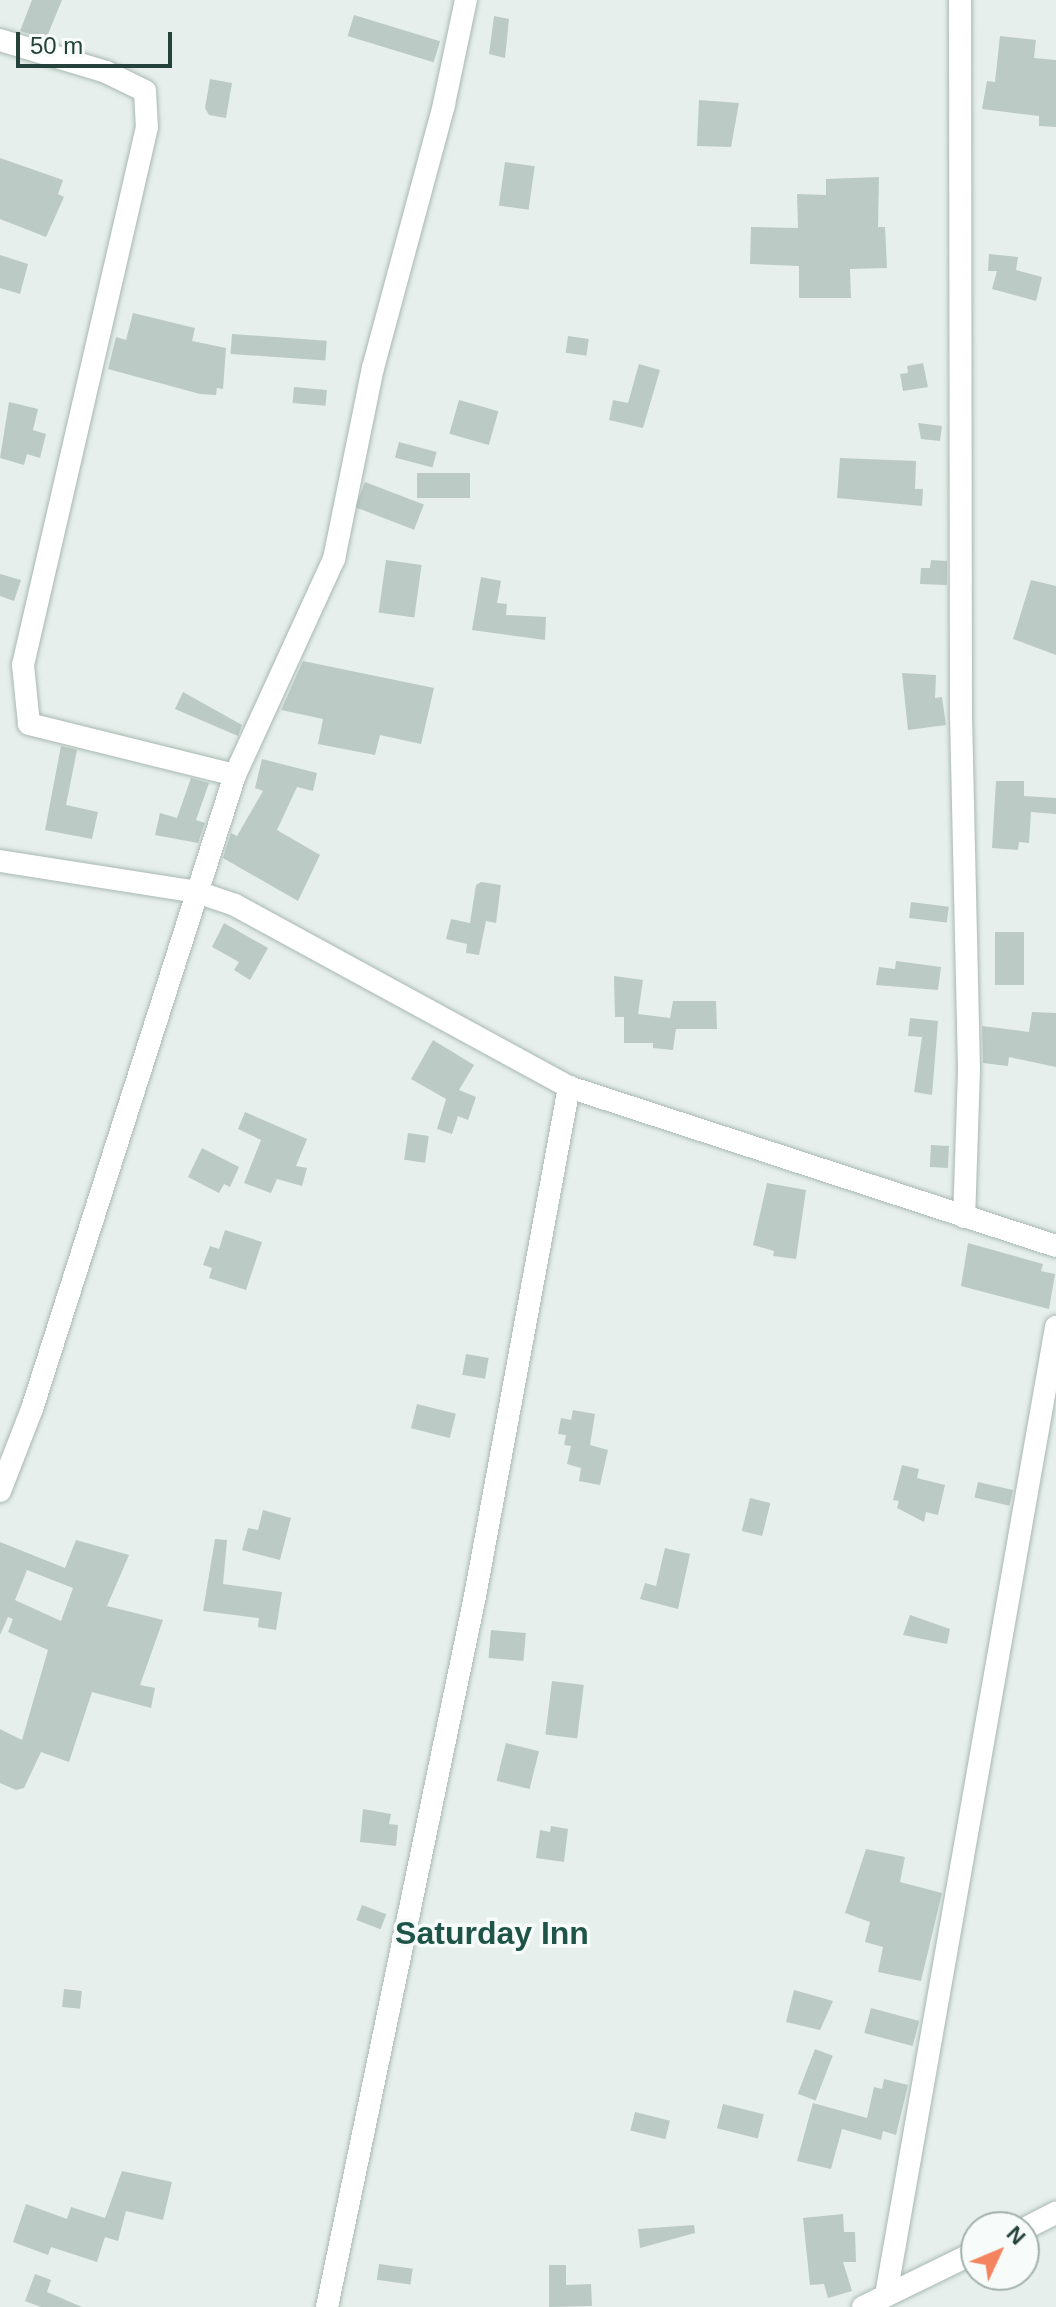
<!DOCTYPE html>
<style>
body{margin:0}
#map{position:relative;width:1056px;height:2307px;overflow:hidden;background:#e6efeb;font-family:Arial,sans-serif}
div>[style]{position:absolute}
.building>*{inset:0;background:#bbcac4;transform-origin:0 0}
.roads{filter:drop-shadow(0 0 2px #a8b8b2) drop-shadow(0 0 2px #a8b8b2)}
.minor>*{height:22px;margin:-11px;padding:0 11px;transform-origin:11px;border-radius:11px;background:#fff}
span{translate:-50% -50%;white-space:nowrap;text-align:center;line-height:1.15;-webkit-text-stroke:7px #f7fbf9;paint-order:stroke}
.quarter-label{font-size:32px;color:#1f5548;font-weight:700}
.north{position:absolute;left:960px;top:2211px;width:80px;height:80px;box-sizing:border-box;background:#f7fbf9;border:2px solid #a3b1ad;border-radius:50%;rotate:46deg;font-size:22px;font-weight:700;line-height:32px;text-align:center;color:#24423a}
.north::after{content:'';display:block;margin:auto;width:28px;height:36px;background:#f4845f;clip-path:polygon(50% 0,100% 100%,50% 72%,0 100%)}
.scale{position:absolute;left:16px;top:32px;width:156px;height:36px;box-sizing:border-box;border:4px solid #24423a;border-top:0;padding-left:10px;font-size:24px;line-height:28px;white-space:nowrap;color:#24423a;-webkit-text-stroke:6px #f7fbf9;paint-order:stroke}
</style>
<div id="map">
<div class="building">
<i style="clip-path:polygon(32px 0,62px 0,46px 39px,20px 31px)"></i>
<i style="left:354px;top:15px;width:90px;height:22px;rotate:17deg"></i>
<i style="clip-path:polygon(494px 16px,509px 19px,505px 58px,489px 54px)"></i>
<i style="clip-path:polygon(1000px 36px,1036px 40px,1034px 58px,1056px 60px,1056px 127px,1039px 126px,1039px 116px,982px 109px,987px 81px,995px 82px)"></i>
<i style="clip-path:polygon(210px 79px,232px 83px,226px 118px,209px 115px,205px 108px)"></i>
<i style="clip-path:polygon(699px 100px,739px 103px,731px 147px,697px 146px)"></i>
<i style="clip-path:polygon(0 158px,63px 180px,58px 194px,64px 197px,46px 237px,0 219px)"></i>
<i style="left:505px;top:162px;width:30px;height:44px;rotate:8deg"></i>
<i style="clip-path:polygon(879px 177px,878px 227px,885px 227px,887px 268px,850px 269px,851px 298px,799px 298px,799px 266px,750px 264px,751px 227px,798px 228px,797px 194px,826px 195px,826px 179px)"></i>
<i style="clip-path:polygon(989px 254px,1018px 257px,1016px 270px,1042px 277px,1036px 301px,992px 289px,997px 271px,988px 271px)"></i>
<i style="clip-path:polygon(0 255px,28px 264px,20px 294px,0 288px)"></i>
<i style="clip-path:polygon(133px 313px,195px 328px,192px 341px,226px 348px,223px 389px,217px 388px,216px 395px,200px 394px,108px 369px,116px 337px,126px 340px)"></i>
<i style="left:232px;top:334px;width:95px;height:20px;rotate:4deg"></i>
<i style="left:568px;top:336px;width:21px;height:17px;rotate:8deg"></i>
<i style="clip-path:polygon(923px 363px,928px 387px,903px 391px,900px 374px,908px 373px,907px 366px)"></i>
<i style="clip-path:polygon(639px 364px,660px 370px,643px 428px,609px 420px,613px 400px,628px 403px)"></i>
<i style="left:294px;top:387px;width:33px;height:16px;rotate:5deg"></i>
<i style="left:459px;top:400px;width:41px;height:35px;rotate:16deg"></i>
<i style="clip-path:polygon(9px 402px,38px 409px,33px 430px,46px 434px,40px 458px,27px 454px,24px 465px,0 458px)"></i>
<i style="clip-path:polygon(918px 423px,942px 426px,940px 441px,921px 439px)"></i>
<i style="left:399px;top:442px;width:39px;height:16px;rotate:15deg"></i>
<i style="clip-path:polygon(840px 458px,916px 461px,915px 489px,923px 489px,922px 506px,837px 498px)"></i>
<i style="left:470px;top:473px;width:25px;height:53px;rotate:90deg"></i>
<i style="left:365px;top:482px;width:63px;height:27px;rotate:21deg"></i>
<i style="left:386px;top:560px;width:36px;height:53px;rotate:8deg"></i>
<i style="clip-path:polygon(931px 560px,947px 561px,947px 585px,920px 584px,921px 568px,930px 568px)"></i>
<i style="clip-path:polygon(0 574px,21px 580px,14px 601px,0 596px)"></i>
<i style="clip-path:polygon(481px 577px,501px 581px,497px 603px,507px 604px,506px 615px,546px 617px,545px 640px,472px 630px)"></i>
<i style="clip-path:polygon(1031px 580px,1056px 586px,1056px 655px,1013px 639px)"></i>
<i style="clip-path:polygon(303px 661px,434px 688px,421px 744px,380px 735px,375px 755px,318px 744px,323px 719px,281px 710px)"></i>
<i style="clip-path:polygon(902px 673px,936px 675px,935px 698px,942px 697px,946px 725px,908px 730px)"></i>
<i style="clip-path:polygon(183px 692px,242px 725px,238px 736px,175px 709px)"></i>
<i style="clip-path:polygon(61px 746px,77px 750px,66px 805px,98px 812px,92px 839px,45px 830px)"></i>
<i style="clip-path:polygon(262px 759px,317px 773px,313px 791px,297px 787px,277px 830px,320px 855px,298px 901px,223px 858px,231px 833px,237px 836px,263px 791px,255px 788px)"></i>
<i style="clip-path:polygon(191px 778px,209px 783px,196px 820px,205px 823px,198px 843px,155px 835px,160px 813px,177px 818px)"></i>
<i style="clip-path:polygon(996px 781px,1024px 781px,1024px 796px,1056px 798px,1056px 814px,1031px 812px,1029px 843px,1019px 842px,1018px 850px,992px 848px)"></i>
<i style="clip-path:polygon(481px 882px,501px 885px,496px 923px,486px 921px,479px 955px,466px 953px,467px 944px,446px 939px,451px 919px,470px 923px,476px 885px)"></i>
<i style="left:911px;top:902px;width:38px;height:16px;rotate:7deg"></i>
<i style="clip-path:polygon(224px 923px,268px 948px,250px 980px,234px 970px,239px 962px,212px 947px)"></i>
<i style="left:995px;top:932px;width:29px;height:53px"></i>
<i style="clip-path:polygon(896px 961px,941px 967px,938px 990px,876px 985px,879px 967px,895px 969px)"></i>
<i style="clip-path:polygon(614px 976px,643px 980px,638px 1014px,670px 1018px,673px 1001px,716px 1001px,717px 1029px,676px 1029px,673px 1050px,653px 1048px,653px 1043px,624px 1043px,624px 1017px,615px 1017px)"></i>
<i style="clip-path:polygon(1032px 1012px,1056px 1013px,1056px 1067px,1009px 1057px,1008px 1066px,983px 1063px,982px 1026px,1029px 1032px)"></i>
<i style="clip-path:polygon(910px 1018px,938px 1021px,932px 1095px,914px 1092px,922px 1037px,908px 1036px)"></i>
<i style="clip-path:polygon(433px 1040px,474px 1065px,459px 1090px,476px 1097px,468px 1120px,458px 1116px,452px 1134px,437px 1129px,446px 1099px,411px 1079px)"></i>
<i style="clip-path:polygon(245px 1112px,307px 1139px,296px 1166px,307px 1168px,302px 1186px,277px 1179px,271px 1193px,244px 1183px,261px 1140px,238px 1129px)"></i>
<i style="left:408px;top:1133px;width:21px;height:27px;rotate:8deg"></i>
<i style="left:931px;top:1145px;width:18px;height:22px;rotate:3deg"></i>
<i style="clip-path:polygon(202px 1148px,239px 1167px,230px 1187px,224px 1184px,219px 1193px,188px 1177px)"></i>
<i style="clip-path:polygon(767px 1183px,806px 1190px,796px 1259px,773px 1256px,774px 1251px,753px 1245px)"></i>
<i style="clip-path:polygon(225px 1230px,262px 1242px,246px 1290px,209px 1278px,212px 1268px,203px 1265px,210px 1246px,219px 1249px)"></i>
<i style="clip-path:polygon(968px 1243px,1043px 1264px,1041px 1271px,1055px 1274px,1049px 1309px,961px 1286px)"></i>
<i style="left:466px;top:1354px;width:23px;height:21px;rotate:10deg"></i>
<i style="left:417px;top:1404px;width:40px;height:25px;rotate:14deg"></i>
<i style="clip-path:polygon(573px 1410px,595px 1414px,590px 1445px,608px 1450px,600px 1485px,579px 1481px,581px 1468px,567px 1464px,571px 1446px,564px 1445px,566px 1435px,558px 1434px,561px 1418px,571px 1420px)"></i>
<i style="clip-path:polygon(902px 1465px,919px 1469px,917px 1478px,945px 1485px,938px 1515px,926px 1512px,924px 1522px,897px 1508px,899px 1501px,893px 1500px)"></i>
<i style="left:978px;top:1482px;width:36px;height:16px;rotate:13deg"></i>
<i style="left:750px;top:1498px;width:21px;height:34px;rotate:14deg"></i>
<i style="clip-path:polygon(263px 1510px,291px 1518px,280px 1560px,242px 1550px,248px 1528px,258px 1530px)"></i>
<i style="clip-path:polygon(215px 1539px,227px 1540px,223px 1584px,282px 1592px,276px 1630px,258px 1627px,259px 1618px,203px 1611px)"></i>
<i style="clip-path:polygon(evenodd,76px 1540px,129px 1555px,107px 1606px,163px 1620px,140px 1685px,155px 1688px,151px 1708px,92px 1692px,69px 1762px,41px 1752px,24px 1788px,16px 1790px,0 1783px,0 1729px,22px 1740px,48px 1650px,8px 1632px,13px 1619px,8px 1617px,0 1635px,0 1542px,65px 1568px,76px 1540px,27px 1570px,73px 1588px,61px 1621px,15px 1600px,27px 1570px)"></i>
<i style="clip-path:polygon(665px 1548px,690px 1554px,678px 1609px,640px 1599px,645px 1583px,656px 1586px)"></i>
<i style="clip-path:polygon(910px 1615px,950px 1629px,947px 1644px,903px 1635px)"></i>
<i style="left:491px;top:1630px;width:35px;height:28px;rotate:5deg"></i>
<i style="left:552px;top:1681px;width:32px;height:54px;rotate:7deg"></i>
<i style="left:506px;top:1743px;width:34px;height:39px;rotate:14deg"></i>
<i style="clip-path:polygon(363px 1809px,391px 1814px,389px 1824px,398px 1825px,396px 1846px,360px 1842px)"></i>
<i style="clip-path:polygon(551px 1826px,568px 1829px,564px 1862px,536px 1858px,540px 1830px,550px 1832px)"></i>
<i style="clip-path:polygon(866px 1849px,905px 1857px,900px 1882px,942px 1893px,921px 1981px,878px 1972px,883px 1947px,865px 1942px,870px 1922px,845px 1913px)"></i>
<i style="left:362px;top:1905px;width:26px;height:16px;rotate:21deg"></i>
<i style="left:64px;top:1989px;width:18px;height:18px;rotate:6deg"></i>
<i style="clip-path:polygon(794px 1990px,833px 2001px,820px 2030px,786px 2022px)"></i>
<i style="left:871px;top:2008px;width:50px;height:26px;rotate:15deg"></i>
<i style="left:815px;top:2049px;width:19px;height:48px;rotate:21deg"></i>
<i style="clip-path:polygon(884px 2079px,908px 2085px,896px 2135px,883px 2131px,881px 2140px,842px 2129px,831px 2169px,797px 2161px,813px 2103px,867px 2118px,874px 2087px,882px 2089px)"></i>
<i style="left:723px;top:2104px;width:42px;height:25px;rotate:14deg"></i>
<i style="left:635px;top:2112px;width:36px;height:19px;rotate:14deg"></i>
<i style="clip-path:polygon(122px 2171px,172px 2182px,163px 2220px,126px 2211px,118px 2241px,105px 2237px,97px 2262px,51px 2247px,48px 2255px,13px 2242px,26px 2204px,67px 2219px,71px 2207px,105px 2218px)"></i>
<i style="clip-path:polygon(843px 2214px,844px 2232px,855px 2232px,856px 2262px,843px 2262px,852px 2291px,828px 2298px,824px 2284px,810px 2285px,803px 2218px)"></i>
<i style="clip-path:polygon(694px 2225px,695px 2233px,640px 2248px,638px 2229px)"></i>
<i style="left:379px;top:2264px;width:34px;height:16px;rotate:8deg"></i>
<i style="clip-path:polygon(549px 2265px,566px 2265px,566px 2285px,591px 2284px,592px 2306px,549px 2307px)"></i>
<i style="clip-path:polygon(35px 2274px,51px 2280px,47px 2292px,82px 2307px,41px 2307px,25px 2301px)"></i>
</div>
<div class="roads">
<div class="minor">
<i style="left:960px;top:0;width:716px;rotate:89.92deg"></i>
<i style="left:961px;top:716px;width:354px;rotate:88.7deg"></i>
<i style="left:969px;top:1070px;width:147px;rotate:91.9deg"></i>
<i style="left:0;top:40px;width:111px;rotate:16.8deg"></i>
<i style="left:106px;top:72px;width:43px;rotate:26deg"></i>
<i style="left:145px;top:91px;width:36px;rotate:87deg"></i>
<i style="left:147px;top:127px;width:552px;rotate:102.98deg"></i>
<i style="left:23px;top:665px;width:59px;rotate:84.2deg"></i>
<i style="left:29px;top:724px;width:212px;rotate:13.9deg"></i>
<i style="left:0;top:861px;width:199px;rotate:8.9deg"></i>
<i style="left:197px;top:892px;width:40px;rotate:18.9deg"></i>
<i style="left:235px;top:905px;width:380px;rotate:28.6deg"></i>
<i style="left:569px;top:1087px;width:512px;rotate:18.08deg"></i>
<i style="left:0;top:1491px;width:88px;rotate:-68.7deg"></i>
<i style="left:32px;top:1409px;width:666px;rotate:-72.25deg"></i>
<i style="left:235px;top:775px;width:238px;rotate:-65.4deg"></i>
<i style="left:334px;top:559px;width:195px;rotate:-78.5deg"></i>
<i style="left:373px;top:368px;width:273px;rotate:-74.9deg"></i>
<i style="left:444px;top:104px;width:106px;rotate:-78.1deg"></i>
<i style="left:1024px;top:2229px;width:36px;rotate:-27deg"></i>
<i style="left:886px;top:2295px;width:983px;rotate:-80.04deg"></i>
<i style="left:327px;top:2307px;width:726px;rotate:-78.24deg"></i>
<i style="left:475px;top:1596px;width:518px;rotate:-79.54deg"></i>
<i style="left:863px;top:2307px;width:126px;rotate:-26deg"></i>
</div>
</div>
<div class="quarter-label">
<span style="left:492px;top:1933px">Saturday Inn</span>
</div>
<div class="north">N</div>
<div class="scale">50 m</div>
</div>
